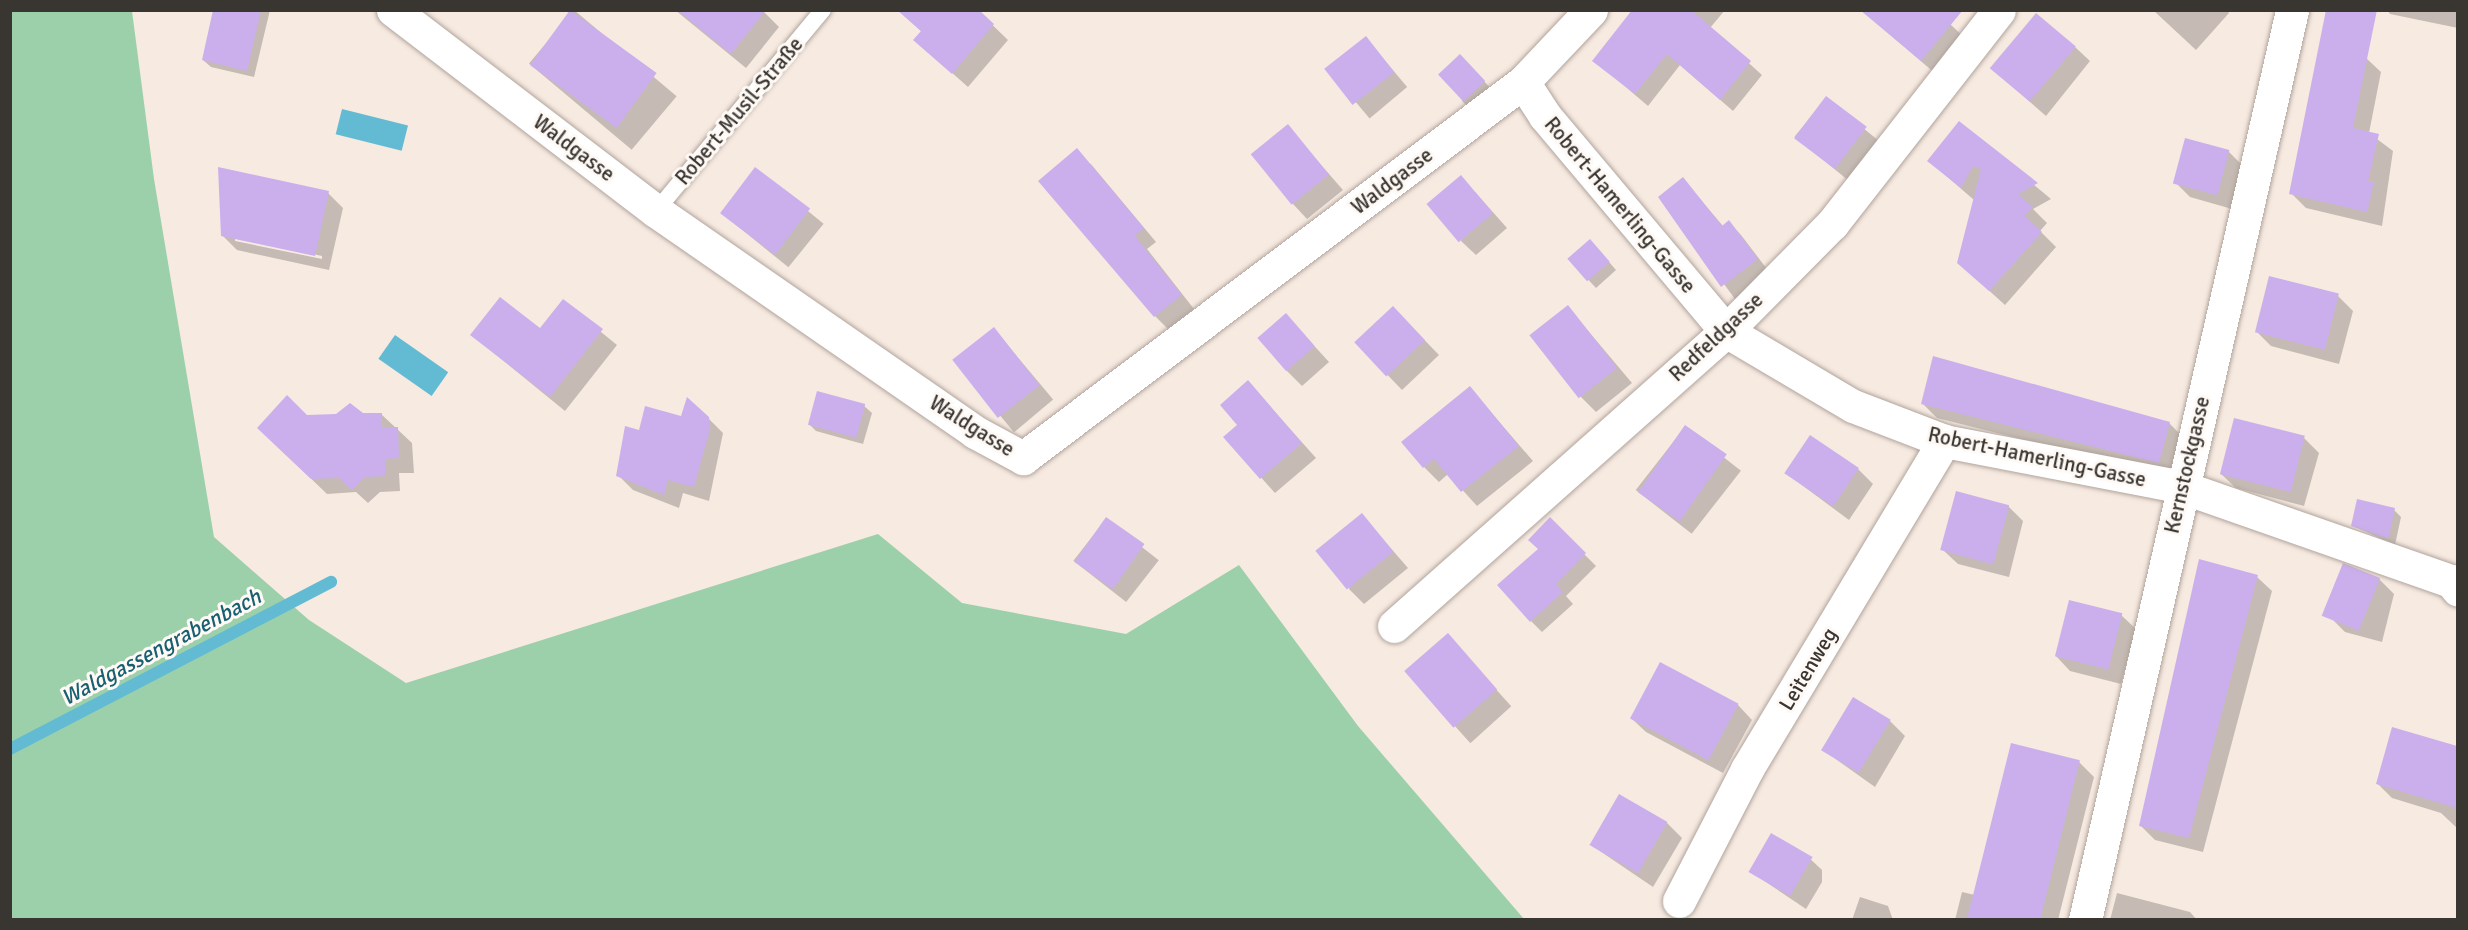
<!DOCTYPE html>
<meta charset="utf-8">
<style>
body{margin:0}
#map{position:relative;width:2468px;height:930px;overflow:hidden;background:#f7eae1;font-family:Signika,sans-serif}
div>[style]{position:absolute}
.green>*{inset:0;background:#9cd0ab}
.water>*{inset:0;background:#63bbd3;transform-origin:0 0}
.shadow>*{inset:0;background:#0003;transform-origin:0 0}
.stream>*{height:12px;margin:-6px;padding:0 6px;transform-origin:6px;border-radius:6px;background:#63bbd3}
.building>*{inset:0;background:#cbafed;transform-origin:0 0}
.roads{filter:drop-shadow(0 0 2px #b0a49c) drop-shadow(0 0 2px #b0a49c)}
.service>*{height:16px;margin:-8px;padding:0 8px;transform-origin:8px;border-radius:8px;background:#fff}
.minor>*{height:33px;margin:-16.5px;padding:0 16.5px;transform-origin:16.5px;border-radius:16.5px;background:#fff}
span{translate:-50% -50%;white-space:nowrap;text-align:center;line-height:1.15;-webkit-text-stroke:6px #fef9f5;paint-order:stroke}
.street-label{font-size:21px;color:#393531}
.water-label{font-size:22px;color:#175f71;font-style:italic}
.frame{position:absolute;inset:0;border:12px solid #393531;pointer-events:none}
</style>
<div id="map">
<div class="green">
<i style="clip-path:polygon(10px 11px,132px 11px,154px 179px,214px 537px,309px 620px,406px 683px,878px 534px,962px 603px,1126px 634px,1239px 565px,1358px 726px,1524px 919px,11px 919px)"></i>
</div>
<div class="water">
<i style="left:342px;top:109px;width:68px;height:26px;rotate:14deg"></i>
<i style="left:395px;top:335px;width:65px;height:29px;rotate:35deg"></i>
</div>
<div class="shadow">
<i style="clip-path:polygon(215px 10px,270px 10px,254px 77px,211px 67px,203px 60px)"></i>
<i style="left:574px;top:10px;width:134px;height:70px;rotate:40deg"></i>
<i style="clip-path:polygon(675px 10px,762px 10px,779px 27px,746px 68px)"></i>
<i style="clip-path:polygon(898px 10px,977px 10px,1008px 40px,968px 87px,915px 40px,922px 32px)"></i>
<i style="clip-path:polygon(1635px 10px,1725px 10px,1710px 28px,1762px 75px,1733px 111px,1680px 65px,1648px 106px,1594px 60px)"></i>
<i style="clip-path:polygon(1935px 10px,1966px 39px,1937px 75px,1880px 26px)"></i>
<i style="clip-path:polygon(2153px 10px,2227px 10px,2229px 13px,2196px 50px)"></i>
<i style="clip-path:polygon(2387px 10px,2458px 10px,2458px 28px,2390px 14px)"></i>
<i style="left:1366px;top:38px;width:64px;height:49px;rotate:50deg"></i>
<i style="clip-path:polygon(2075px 47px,2090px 61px,2046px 116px,1996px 72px)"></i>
<i style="clip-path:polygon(2366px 58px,2381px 72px,2369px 133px,2393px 151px,2382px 226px,2306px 208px,2291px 193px)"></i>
<i style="clip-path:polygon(1468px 63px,1491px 89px,1469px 108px,1462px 101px)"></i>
<i style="left:1826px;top:98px;width:71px;height:50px;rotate:39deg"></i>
<i style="clip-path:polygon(1959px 123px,2051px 199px,2033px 209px,2047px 223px,2040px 231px,2056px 247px,2005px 305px,1974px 277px,1974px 200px,1929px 161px)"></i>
<i style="clip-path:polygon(1287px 126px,1343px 190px,1307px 219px,1293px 204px)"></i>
<i style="clip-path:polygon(2228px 151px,2243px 166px,2232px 209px,2190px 197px,2175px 182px)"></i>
<i style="clip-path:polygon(1090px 163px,1156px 242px,1147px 249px,1194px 309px,1168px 329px,1155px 316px)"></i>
<i style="left:756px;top:169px;width:87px;height:56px;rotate:39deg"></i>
<i style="clip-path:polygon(1683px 179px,1723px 226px,1729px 222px,1741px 235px,1770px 273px,1735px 299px,1660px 197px)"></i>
<i style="clip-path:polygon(1475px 192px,1507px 228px,1476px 255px,1461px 241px)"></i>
<i style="clip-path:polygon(evenodd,328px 193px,343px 208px,329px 270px,237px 250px,222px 235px,328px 193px,235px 237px,322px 256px,322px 259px,235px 241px,235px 237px)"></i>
<i style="clip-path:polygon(1597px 248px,1616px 270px,1596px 288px,1569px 259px)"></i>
<i style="clip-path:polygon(2338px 296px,2353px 311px,2339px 364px,2271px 346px,2256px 331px)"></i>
<i style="clip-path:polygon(563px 301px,617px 345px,565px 411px,472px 335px,540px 330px)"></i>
<i style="clip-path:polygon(1568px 307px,1632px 383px,1596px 412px,1581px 397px)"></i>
<i style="clip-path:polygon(1286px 315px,1329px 362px,1302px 386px,1287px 371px)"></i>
<i style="clip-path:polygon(1408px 323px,1439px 355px,1402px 390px,1356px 342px)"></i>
<i style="left:994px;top:329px;width:92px;height:51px;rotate:50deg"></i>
<i style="clip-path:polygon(1248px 382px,1316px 458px,1275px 493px,1225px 437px,1239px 425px)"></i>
<i style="clip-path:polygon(1470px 388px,1533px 461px,1477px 506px,1448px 474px,1439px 482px,1424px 467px)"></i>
<i style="clip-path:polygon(1922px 403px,2169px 423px,2184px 438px,2173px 477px,1937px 418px)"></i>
<i style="clip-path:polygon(864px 406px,872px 413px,863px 444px,816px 431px,809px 424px)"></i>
<i style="clip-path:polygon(381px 414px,412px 443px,414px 473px,399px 473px,400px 491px,380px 492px,368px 503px,356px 492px,327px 494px,274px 443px,307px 417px)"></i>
<i style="clip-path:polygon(682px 418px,708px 418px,723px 433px,709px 501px,683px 493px,679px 508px,633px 490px,618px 475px,640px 432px)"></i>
<i style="left:1685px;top:427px;width:71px;height:80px;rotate:38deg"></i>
<i style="clip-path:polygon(2304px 438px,2319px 453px,2304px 506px,2236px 488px,2221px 474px)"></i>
<i style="clip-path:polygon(1858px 469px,1873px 484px,1849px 520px,1787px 474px)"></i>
<i style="clip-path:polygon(2008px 506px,2023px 521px,2009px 577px,1958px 564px,1943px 550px)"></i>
<i style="clip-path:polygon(2394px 510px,2401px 517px,2395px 545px,2353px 526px)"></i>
<i style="clip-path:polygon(1362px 515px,1408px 568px,1364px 604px,1349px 589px)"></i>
<i style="left:1106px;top:519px;width:67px;height:53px;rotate:38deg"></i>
<i style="clip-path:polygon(1550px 520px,1596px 566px,1566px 596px,1573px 604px,1542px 632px,1531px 621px,1540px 549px)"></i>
<i style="clip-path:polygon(2257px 577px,2272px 591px,2203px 852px,2155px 840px,2140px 825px)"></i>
<i style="clip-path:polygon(2379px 579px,2394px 594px,2382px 642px,2345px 632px,2330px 617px)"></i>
<i style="clip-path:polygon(2121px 615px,2136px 629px,2121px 684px,2070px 671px,2056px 656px)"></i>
<i style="left:1447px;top:635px;width:96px;height:55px;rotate:48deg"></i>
<i style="clip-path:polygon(1661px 664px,1738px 705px,1752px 720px,1723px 773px,1646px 732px,1631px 718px)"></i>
<i style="clip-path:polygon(1890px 721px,1905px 736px,1875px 787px,1823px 750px)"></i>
<i style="clip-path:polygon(2393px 728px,2458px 747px,2458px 829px,2441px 813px,2392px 798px,2377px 783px)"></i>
<i style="clip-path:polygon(2079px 762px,2094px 777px,2058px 920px,1955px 920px,1962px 892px,1975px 895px)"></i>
<i style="clip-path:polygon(1667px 823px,1682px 838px,1653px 887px,1591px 845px)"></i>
<i style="clip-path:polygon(1806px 855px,1822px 870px,1822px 882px,1806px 909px,1751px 872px)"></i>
<i style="clip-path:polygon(2117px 893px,2190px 912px,2197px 920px,2110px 920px)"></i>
<i style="clip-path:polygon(1860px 897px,1888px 906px,1893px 920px,1852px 920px)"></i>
</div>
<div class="stream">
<i style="left:10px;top:749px;width:362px;rotate:-27.5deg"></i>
</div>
<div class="building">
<i style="clip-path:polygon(213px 10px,261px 10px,247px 71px,202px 60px)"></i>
<i style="left:570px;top:10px;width:107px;height:68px;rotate:36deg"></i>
<i style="clip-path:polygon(677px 10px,766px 10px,731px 54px)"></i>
<i style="clip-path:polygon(897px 10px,979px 10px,994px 24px,952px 74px,913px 40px,921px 31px)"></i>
<i style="clip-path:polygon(1632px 10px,1691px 10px,1751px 61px,1720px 100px,1667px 54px,1635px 94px,1592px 61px)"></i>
<i style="clip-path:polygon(1860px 10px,1963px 10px,1921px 61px)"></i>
<i style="clip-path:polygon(2326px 10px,2377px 10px,2353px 128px,2379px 134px,2368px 181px,2374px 182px,2367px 212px,2289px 194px)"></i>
<i style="left:2036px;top:13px;width:52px;height:72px;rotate:40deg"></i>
<i style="left:1366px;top:36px;width:46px;height:53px;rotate:52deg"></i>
<i style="left:1460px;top:54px;width:37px;height:30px;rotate:47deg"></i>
<i style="left:1826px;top:96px;width:51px;height:53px;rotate:37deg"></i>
<i style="clip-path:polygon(1959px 121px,2038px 183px,2018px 194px,2033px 207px,2025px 216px,2042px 232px,1989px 291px,1957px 263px,1981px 169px,1973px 166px,1961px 188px,1927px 161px)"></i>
<i style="left:1288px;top:124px;width:65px;height:48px;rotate:51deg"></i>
<i style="left:2185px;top:138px;width:46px;height:47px;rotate:15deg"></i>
<i style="clip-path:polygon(1077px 148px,1144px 228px,1135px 236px,1182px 295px,1154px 317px,1038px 181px)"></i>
<i style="clip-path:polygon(218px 167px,329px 191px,315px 256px,221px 236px)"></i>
<i style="left:755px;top:167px;width:69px;height:58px;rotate:37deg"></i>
<i style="left:1461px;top:175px;width:50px;height:45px;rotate:50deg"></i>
<i style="clip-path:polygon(1683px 177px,1722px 226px,1729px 220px,1758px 259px,1721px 287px,1658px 197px)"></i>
<i style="left:1590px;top:239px;width:30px;height:30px;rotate:49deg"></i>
<i style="left:2269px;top:276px;width:72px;height:58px;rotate:14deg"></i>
<i style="clip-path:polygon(500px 297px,540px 328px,563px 299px,603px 329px,550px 397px,470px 335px)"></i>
<i style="left:1568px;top:305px;width:80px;height:49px;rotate:52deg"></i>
<i style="left:1393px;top:306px;width:47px;height:53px;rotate:47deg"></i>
<i style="left:1286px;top:313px;width:44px;height:38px;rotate:49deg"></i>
<i style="left:994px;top:327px;width:74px;height:53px;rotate:52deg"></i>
<i style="clip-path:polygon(1933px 356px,2170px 422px,2159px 463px,1921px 404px)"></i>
<i style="clip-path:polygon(1248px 380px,1302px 443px,1260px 479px,1223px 437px,1237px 425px,1220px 405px)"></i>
<i style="clip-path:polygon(1470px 386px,1519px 446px,1461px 492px,1434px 459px,1423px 468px,1401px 442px)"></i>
<i style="left:817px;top:391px;width:50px;height:35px;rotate:15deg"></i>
<i style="clip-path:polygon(287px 395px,307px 415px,336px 414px,350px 403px,363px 413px,382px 413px,382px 427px,398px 427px,399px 458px,385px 459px,386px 476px,365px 477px,352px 490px,339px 478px,311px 479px,257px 428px)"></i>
<i style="clip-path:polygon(687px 397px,709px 417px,710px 429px,694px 487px,668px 480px,664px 495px,616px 476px,625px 426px,639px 430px,645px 406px,681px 416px)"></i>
<i style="left:2234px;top:418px;width:73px;height:58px;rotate:14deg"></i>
<i style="left:1685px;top:425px;width:51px;height:82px;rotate:35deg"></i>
<i style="left:1810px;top:435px;width:59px;height:46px;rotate:34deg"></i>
<i style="left:1956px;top:491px;width:55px;height:61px;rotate:15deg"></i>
<i style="clip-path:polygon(2357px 499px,2395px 508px,2388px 539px,2351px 526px)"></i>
<i style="left:1362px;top:513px;width:50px;height:60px;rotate:51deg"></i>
<i style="left:1106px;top:517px;width:47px;height:55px;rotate:35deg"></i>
<i style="clip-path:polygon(1550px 517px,1586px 553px,1556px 584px,1563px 592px,1530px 622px,1497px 585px,1538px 549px,1528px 540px)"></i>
<i style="clip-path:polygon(2199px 559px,2258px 575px,2189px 838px,2139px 826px)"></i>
<i style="left:2343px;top:563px;width:40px;height:57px;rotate:22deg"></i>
<i style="left:2069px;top:600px;width:55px;height:58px;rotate:14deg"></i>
<i style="left:1448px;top:633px;width:75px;height:58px;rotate:49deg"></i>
<i style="left:1660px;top:662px;width:89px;height:64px;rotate:28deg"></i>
<i style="left:1853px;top:697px;width:44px;height:62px;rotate:31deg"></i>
<i style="clip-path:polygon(2392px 727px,2457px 746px,2457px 808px,2376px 784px)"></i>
<i style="left:2011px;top:743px;width:71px;height:182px;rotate:14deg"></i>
<i style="left:1619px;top:794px;width:56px;height:59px;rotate:30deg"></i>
<i style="left:1771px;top:833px;width:48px;height:45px;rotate:30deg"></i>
</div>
<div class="roads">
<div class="service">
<i style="left:656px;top:211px;width:261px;rotate:-50.3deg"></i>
</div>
<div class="minor">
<i style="left:393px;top:10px;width:331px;rotate:37.4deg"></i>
<i style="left:656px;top:211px;width:388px;rotate:34.7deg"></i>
<i style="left:975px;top:432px;width:55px;rotate:28.4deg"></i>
<i style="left:1023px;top:458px;width:626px;rotate:-36.94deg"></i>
<i style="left:1523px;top:82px;width:99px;rotate:-46.6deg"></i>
<i style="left:1523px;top:82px;width:40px;rotate:57.1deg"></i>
<i style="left:1545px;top:116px;width:281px;rotate:49.9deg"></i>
<i style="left:1726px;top:331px;width:147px;rotate:30.6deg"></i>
<i style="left:1853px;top:406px;width:97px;rotate:21deg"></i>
<i style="left:1944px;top:441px;width:242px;rotate:10.9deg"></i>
<i style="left:2182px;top:487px;width:285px;rotate:19.3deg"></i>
<i style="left:2451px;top:581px;width:11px;rotate:52deg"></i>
<i style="left:1394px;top:626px;width:444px;rotate:-41.6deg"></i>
<i style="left:1726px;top:331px;width:151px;rotate:-45.3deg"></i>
<i style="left:1832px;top:224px;width:271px;rotate:-52deg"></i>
<i style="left:1679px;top:901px;width:148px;rotate:-62.7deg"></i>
<i style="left:1747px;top:769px;width:383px;rotate:-59deg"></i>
<i style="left:2085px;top:920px;width:933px;rotate:-77.18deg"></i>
</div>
</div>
<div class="street-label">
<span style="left:739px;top:111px;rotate:-50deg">Robert-Musil-Straße</span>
<span style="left:574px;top:148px;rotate:37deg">Waldgasse</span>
<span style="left:1392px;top:181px;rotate:-37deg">Waldgasse</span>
<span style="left:1620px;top:205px;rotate:50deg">Robert-Hamerling-Gasse</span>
<span style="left:1716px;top:337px;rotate:-43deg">Redfeldgasse</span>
<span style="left:972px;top:426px;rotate:32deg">Waldgasse</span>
<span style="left:2037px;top:457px;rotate:12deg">Robert-Hamerling-Gasse</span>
<span style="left:2187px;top:465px;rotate:-77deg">Kernstockgasse</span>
<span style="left:1808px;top:669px;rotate:-59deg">Leitenweg</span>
</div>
<div class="water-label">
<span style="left:161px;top:647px;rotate:-28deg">Waldgassengrabenbach</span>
</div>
<div class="frame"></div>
</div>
